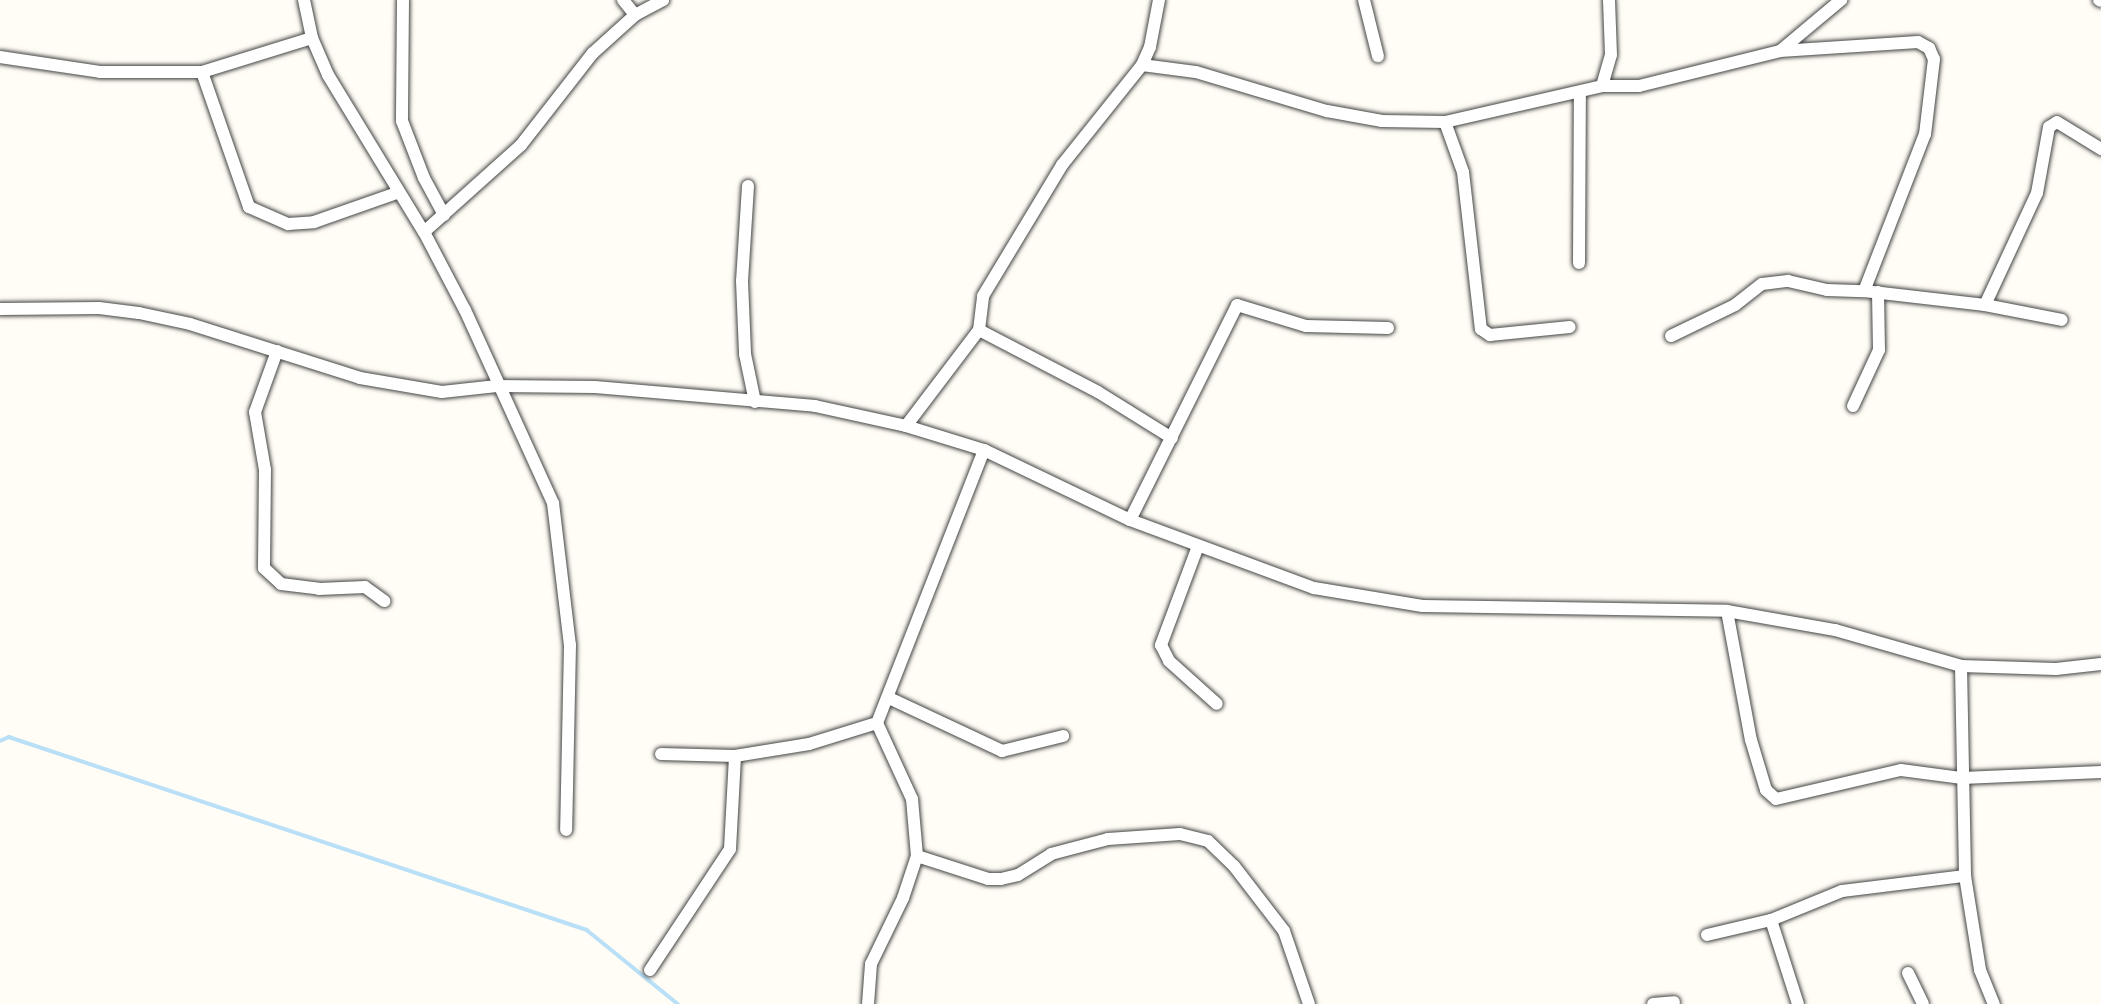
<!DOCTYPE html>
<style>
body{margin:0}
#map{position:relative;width:2101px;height:1004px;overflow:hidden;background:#fffdf5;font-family:"IBM Plex Serif",serif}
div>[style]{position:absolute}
.stream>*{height:3.5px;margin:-1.75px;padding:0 1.75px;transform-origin:1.75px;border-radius:1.75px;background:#b9e0f7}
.roads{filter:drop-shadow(0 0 2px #444) drop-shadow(0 0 2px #444)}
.street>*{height:12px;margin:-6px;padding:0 6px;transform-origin:6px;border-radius:6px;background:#fff}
span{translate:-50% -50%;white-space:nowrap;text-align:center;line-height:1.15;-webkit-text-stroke:7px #fff;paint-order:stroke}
</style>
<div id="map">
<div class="stream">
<i style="left:0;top:741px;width:10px;rotate:-24deg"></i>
<i style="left:9px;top:737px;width:609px;rotate:18.46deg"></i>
<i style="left:587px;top:930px;width:117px;rotate:39.1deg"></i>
</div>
<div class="roads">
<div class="street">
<i style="left:304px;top:0;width:39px;rotate:78deg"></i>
<i style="left:312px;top:38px;width:40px;rotate:66.6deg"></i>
<i style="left:328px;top:75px;width:184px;rotate:58.6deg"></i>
<i style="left:424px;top:232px;width:88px;rotate:62.3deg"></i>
<i style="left:465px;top:310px;width:212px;rotate:65.5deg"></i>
<i style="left:553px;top:503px;width:143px;rotate:83.2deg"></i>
<i style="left:570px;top:645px;width:185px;rotate:91.2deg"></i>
<i style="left:403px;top:0;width:121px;rotate:90.5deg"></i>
<i style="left:402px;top:121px;width:61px;rotate:68.9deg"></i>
<i style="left:424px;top:178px;width:42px;rotate:61.6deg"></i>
<i style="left:623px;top:0;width:19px;rotate:51deg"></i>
<i style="left:1364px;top:0;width:58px;rotate:76deg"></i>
<i style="left:2099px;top:0;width:2px;rotate:27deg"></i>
<i style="left:1780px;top:51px;width:138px;rotate:-3.7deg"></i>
<i style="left:1918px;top:42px;width:13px;rotate:29deg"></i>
<i style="left:1929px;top:48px;width:12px;rotate:66deg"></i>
<i style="left:1934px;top:59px;width:76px;rotate:96.8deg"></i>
<i style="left:1925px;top:134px;width:168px;rotate:111.2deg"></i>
<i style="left:1864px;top:291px;width:122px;rotate:6.6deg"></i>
<i style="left:1985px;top:305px;width:78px;rotate:11deg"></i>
<i style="left:0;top:57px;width:101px;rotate:8.5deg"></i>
<i style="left:100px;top:72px;width:102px"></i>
<i style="left:202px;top:72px;width:115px;rotate:-17.2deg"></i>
<i style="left:1142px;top:65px;width:54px;rotate:7.4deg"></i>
<i style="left:1196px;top:72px;width:137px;rotate:16.6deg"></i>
<i style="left:1327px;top:111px;width:56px;rotate:10.3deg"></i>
<i style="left:1382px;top:121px;width:63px;rotate:0.9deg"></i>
<i style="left:1445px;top:122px;width:161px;rotate:-12.9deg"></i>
<i style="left:1602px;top:86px;width:37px"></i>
<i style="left:1639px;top:86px;width:145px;rotate:-13.9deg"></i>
<i style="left:1780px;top:51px;width:80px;rotate:-39.9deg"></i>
<i style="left:202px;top:72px;width:143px;rotate:70.8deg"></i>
<i style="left:249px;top:207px;width:43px;rotate:23.6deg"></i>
<i style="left:288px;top:224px;width:26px;rotate:-4deg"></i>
<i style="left:314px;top:222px;width:88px;rotate:-19.3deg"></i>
<i style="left:1602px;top:86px;width:32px;rotate:-74deg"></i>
<i style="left:1611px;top:55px;width:55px;rotate:-92.1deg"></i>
<i style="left:1445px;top:122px;width:53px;rotate:70.2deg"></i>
<i style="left:1463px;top:172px;width:158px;rotate:83.5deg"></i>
<i style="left:1481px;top:329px;width:11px;rotate:34deg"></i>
<i style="left:1490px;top:335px;width:80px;rotate:-5.7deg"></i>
<i style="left:748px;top:186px;width:95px;rotate:93.6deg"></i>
<i style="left:742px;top:281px;width:73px;rotate:87.6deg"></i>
<i style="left:745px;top:354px;width:49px;rotate:78.2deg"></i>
<i style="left:424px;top:232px;width:130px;rotate:-41.9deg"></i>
<i style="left:521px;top:145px;width:117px;rotate:-52deg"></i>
<i style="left:593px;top:53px;width:57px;rotate:-42.1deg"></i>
<i style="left:635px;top:15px;width:32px;rotate:-28deg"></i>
<i style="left:1579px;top:263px;width:171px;rotate:-89.7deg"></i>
<i style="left:1985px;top:305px;width:123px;rotate:-65.1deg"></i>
<i style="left:2037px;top:193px;width:67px;rotate:-79.7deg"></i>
<i style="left:2049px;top:127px;width:9px;rotate:-32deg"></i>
<i style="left:2057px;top:122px;width:52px;rotate:31.5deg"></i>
<i style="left:0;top:309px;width:99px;rotate:-0.6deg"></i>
<i style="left:99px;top:308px;width:40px;rotate:7.1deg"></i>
<i style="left:139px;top:313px;width:52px;rotate:12.2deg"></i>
<i style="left:190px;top:324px;width:178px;rotate:17.6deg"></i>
<i style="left:360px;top:378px;width:83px;rotate:9.7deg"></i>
<i style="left:442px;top:392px;width:55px;rotate:-6.2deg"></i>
<i style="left:497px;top:386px;width:98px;rotate:0.6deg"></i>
<i style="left:595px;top:387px;width:221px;rotate:4.9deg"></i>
<i style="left:815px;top:406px;width:93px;rotate:12.4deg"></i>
<i style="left:906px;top:426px;width:82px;rotate:17.1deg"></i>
<i style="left:984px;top:450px;width:162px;rotate:25.6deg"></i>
<i style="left:1130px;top:520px;width:196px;rotate:20.3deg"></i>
<i style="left:1314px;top:588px;width:110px;rotate:9.4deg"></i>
<i style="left:1423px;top:606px;width:304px;rotate:0.9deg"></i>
<i style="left:1727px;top:611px;width:110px;rotate:10deg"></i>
<i style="left:1835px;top:630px;width:131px;rotate:15.9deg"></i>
<i style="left:1961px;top:666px;width:95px;rotate:1.8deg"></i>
<i style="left:2056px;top:669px;width:45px;rotate:-6.3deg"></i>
<i style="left:979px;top:330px;width:134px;rotate:27.5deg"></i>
<i style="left:1098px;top:392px;width:87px;rotate:31.9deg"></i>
<i style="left:1671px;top:336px;width:71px;rotate:-25.8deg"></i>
<i style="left:1735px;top:305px;width:34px;rotate:-38deg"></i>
<i style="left:1762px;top:284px;width:26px;rotate:-7deg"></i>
<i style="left:1788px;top:281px;width:40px;rotate:13deg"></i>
<i style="left:1827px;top:290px;width:37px;rotate:2deg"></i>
<i style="left:277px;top:351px;width:65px;rotate:109.8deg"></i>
<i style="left:255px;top:412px;width:59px;rotate:80.2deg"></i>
<i style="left:265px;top:470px;width:98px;rotate:90.6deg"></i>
<i style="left:264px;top:568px;width:23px;rotate:43deg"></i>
<i style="left:281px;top:584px;width:38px;rotate:7deg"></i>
<i style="left:319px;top:589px;width:46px;rotate:-2.5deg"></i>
<i style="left:365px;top:587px;width:24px;rotate:36deg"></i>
<i style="left:1853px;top:406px;width:62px;rotate:-65.1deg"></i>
<i style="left:1879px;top:350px;width:58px;rotate:-91deg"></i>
<i style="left:906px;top:426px;width:121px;rotate:-52.8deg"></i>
<i style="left:979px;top:330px;width:34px;rotate:-83deg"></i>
<i style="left:983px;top:296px;width:153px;rotate:-58.9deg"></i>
<i style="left:1062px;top:165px;width:128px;rotate:-51.3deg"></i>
<i style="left:1142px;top:65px;width:20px;rotate:-66deg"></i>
<i style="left:1150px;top:47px;width:48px;rotate:-79.2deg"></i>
<i style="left:1130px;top:520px;width:240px;rotate:-63.5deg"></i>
<i style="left:1237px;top:305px;width:72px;rotate:16.9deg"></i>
<i style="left:1306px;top:326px;width:82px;rotate:1.4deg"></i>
<i style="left:1198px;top:546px;width:106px;rotate:110.5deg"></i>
<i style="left:1161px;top:645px;width:18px;rotate:63deg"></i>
<i style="left:1169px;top:661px;width:64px;rotate:41.9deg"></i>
<i style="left:1727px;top:611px;width:131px;rotate:79.5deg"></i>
<i style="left:1751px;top:740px;width:52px;rotate:73.3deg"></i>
<i style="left:1766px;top:790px;width:13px;rotate:42deg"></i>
<i style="left:1776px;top:799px;width:128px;rotate:-13.1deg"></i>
<i style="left:1901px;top:770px;width:62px;rotate:7.5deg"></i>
<i style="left:1962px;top:778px;width:139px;rotate:-2.5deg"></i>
<i style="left:1961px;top:666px;width:210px;rotate:88.9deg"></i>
<i style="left:1965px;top:876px;width:95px;rotate:80.9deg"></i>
<i style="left:1980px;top:970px;width:37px;rotate:68deg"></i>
<i style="left:889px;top:698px;width:125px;rotate:25.1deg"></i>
<i style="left:1002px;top:751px;width:63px;rotate:-13.8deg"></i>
<i style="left:661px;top:754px;width:74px;rotate:1.5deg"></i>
<i style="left:735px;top:756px;width:75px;rotate:-9.2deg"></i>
<i style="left:809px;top:744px;width:71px;rotate:-17.2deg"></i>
<i style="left:877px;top:723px;width:293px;rotate:-68.6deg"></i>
<i style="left:917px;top:856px;width:75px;rotate:17.9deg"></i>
<i style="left:988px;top:879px;width:13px"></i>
<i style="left:1001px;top:879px;width:17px;rotate:-13deg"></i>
<i style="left:1018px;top:875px;width:39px;rotate:-32deg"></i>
<i style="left:1051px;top:854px;width:59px;rotate:-14.7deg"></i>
<i style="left:1108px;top:839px;width:72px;rotate:-4deg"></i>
<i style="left:1180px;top:834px;width:29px;rotate:14deg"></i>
<i style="left:1208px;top:841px;width:36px;rotate:44deg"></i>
<i style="left:1234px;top:866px;width:82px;rotate:52.4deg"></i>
<i style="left:1284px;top:931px;width:77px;rotate:71.1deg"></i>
<i style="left:1771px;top:920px;width:88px;rotate:72.2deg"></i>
<i style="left:1707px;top:935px;width:66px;rotate:-13.2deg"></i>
<i style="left:1771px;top:920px;width:77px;rotate:-22.2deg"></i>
<i style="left:1842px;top:891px;width:124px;rotate:-7deg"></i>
<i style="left:650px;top:970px;width:145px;rotate:-56.5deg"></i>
<i style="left:730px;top:849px;width:93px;rotate:-86.9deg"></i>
<i style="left:1908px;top:973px;width:34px;rotate:64deg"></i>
<i style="left:868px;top:1004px;width:40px;rotate:-85.7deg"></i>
<i style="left:871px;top:964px;width:73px;rotate:-64.1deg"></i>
<i style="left:903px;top:898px;width:44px;rotate:-71.6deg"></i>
<i style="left:917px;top:856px;width:57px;rotate:-95deg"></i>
<i style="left:912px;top:799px;width:84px;rotate:-114.7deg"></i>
<i style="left:1653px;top:1004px;width:21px;rotate:-5deg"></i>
</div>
</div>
</div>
